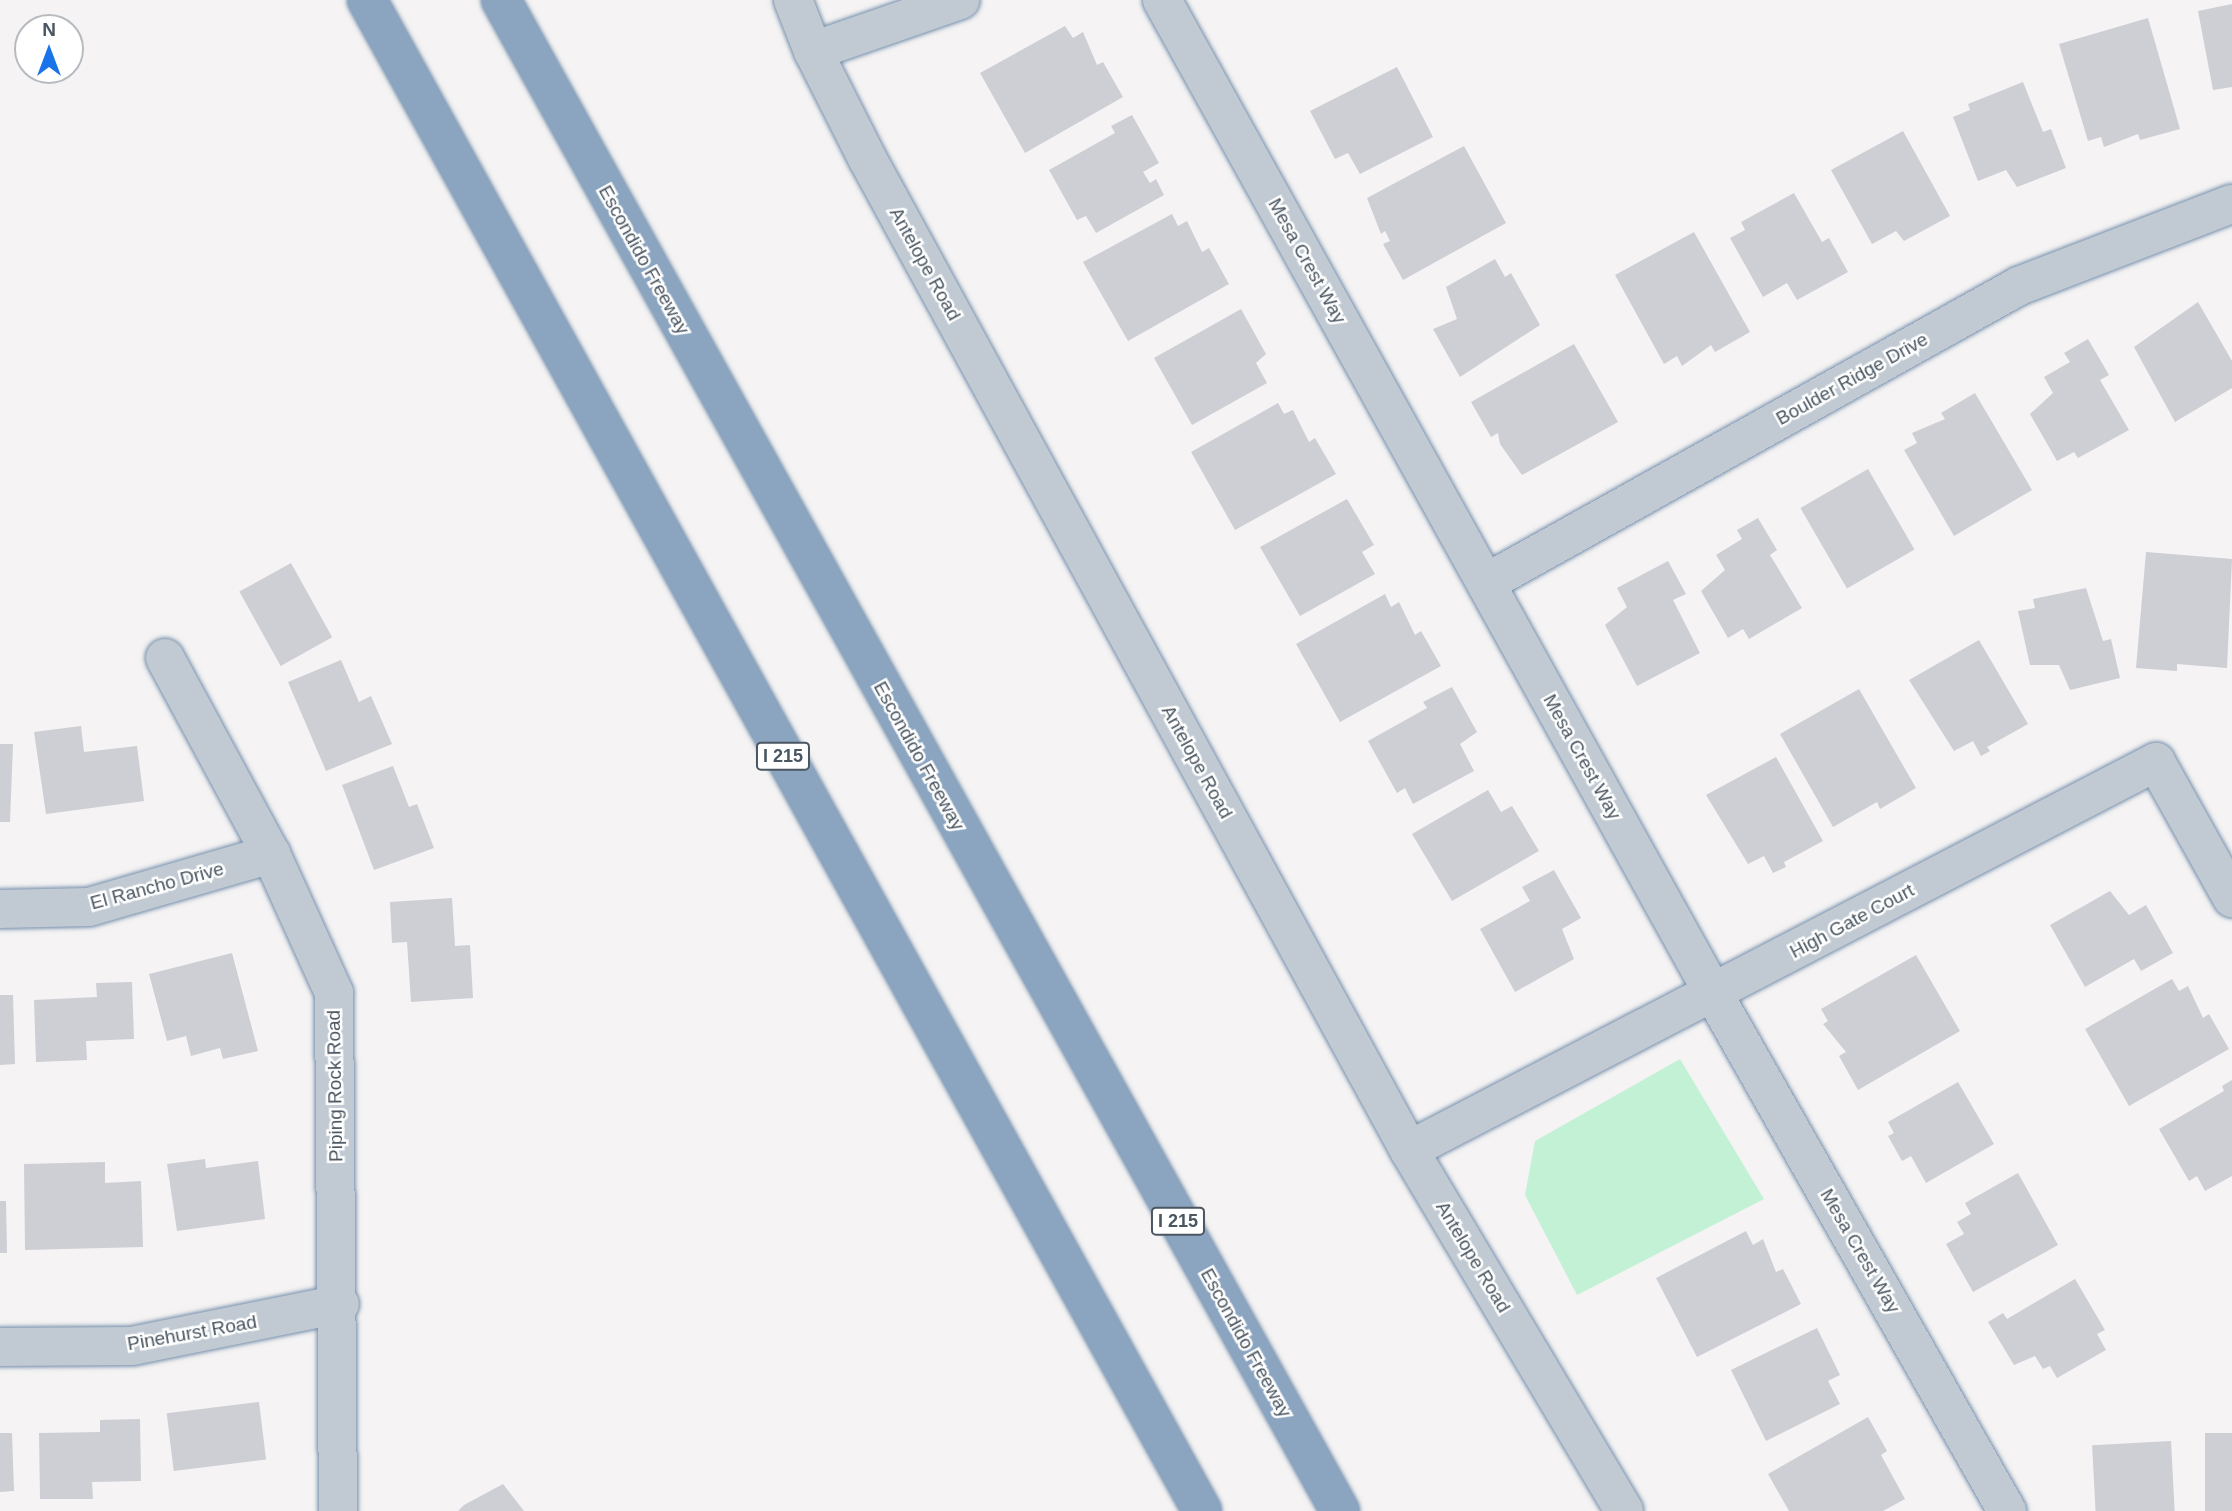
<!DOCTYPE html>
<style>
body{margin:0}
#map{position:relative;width:2232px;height:1511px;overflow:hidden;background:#f5f3f3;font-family:Helvetica,sans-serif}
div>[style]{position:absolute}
.green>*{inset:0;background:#c3f1d5}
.building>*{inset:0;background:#cdcfd5;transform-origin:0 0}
.roads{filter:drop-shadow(0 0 2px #7690ad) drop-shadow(0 0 2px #7690ad)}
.minor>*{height:38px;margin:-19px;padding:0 19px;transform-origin:19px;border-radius:19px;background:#c1cad2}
.highway>*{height:38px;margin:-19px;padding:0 19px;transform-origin:19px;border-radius:19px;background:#8ba5c1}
span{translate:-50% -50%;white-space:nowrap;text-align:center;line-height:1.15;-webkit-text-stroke:5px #fff;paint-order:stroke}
.shield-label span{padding:2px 5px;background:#fff;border:2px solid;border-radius:5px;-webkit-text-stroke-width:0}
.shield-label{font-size:18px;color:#4a5661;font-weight:700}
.street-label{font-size:19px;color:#4a5661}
.north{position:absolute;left:14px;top:14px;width:70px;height:70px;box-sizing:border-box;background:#fff;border:2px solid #b7bbc0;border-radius:50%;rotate:0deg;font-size:19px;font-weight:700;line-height:28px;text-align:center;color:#4a5661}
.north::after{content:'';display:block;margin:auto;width:24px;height:32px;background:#1a73e8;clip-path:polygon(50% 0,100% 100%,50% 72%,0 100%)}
</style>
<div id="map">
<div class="green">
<i style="clip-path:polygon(1680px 1059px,1764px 1199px,1577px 1295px,1525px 1195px,1535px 1141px)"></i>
</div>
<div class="building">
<i style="clip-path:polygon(2232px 4px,2232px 87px,2213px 90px,2198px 11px)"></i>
<i style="clip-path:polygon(2148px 18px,2180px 129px,2140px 140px,2138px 134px,2104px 147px,2101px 137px,2088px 141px,2059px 44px)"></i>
<i style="clip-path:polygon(1065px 26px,1073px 38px,1083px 32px,1097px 65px,1103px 62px,1123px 97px,1025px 153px,980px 73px)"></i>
<i style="clip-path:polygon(1397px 67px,1433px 137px,1360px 174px,1348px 153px,1335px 159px,1310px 111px)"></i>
<i style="clip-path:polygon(2023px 82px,2043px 132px,2051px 129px,2066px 168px,2017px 187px,2006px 170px,1978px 181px,1953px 117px,1970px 110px,1968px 104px)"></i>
<i style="clip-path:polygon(1132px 115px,1159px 163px,1143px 172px,1150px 183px,1156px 179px,1164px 195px,1096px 233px,1086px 216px,1077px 220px,1049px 170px,1115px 133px,1111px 126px)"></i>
<i style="clip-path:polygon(1903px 131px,1950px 216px,1904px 241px,1896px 231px,1872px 244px,1831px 170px)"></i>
<i style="clip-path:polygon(1464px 146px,1506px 223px,1403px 280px,1383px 244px,1390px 241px,1385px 231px,1381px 234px,1367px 198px)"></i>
<i style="clip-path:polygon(1794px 193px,1822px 242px,1829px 238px,1848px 272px,1797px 300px,1787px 283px,1763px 297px,1730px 238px,1745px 230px,1741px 222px)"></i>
<i style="clip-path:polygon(1172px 214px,1178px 226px,1187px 221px,1202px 252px,1209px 248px,1229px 284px,1128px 341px,1083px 262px)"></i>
<i style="clip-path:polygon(1694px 232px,1750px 332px,1715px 352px,1711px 345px,1682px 366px,1677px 356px,1664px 364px,1615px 275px)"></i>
<i style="clip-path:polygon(1495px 259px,1505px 277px,1511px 273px,1540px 325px,1460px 377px,1433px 329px,1457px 319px,1446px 287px)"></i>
<i style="clip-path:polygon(2198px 302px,2232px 361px,2232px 388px,2175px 422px,2134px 347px)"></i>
<i style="clip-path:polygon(1241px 309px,1266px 354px,1256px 363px,1267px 383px,1192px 425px,1154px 358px)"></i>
<i style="clip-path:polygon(2088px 339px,2109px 375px,2100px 380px,2129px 430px,2078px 458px,2074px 452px,2057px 461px,2030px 414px,2053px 393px,2044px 377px,2070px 362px,2064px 353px)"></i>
<i style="clip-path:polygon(1574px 344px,1618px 422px,1522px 475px,1500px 444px,1498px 433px,1491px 437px,1471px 402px)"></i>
<i style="clip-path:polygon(1975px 393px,2032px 490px,1954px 536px,1904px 450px,1917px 443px,1912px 433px,1945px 419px,1941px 413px)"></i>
<i style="clip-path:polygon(1278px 403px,1284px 414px,1293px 410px,1309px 442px,1315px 438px,1336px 474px,1235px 530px,1191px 452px)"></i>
<i style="left:1868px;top:469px;width:93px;height:78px;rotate:60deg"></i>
<i style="clip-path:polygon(1347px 499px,1374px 545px,1362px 552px,1375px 574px,1300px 616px,1260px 547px)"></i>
<i style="clip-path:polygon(1758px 518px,1777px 550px,1770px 555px,1802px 608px,1749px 639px,1743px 629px,1728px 638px,1701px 591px,1725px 570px,1716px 555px,1742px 539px,1737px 530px)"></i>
<i style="clip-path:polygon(2146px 552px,2232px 559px,2227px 668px,2177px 664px,2177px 671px,2136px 668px)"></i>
<i style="clip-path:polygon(1668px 561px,1686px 594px,1673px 600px,1700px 653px,1637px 686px,1605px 625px,1627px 607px,1617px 588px)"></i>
<i style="left:291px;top:563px;width:85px;height:59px;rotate:61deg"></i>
<i style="clip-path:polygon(2086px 588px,2103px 641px,2111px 639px,2120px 678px,2070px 690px,2059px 665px,2030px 665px,2018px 611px,2035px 608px,2033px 599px)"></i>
<i style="clip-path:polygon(1385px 594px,1391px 607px,1399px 602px,1415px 635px,1421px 631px,1441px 666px,1340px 722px,1296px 644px)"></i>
<i style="clip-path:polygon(1979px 640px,2028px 724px,1987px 747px,1990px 751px,1981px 756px,1973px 741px,1954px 751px,1909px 680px)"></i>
<i style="clip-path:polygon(341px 660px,359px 702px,371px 696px,392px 744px,326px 771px,288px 682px)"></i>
<i style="clip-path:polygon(1452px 687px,1477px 732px,1460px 744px,1474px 771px,1413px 804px,1405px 788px,1397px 793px,1368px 741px,1427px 708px,1423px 702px)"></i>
<i style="clip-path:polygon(1859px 689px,1916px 788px,1880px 809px,1877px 802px,1833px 827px,1780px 734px)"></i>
<i style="clip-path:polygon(81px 726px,84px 752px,137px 746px,144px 801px,46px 814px,34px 732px)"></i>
<i style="clip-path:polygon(0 744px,13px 744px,10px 822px,0 822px)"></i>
<i style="clip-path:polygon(1776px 757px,1823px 841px,1784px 862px,1786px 867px,1773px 873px,1764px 856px,1748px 864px,1706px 795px)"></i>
<i style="clip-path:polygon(393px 766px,409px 807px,417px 804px,434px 848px,374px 870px,342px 785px)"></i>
<i style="clip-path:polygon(1488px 790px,1501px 812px,1512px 806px,1539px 851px,1452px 901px,1412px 834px)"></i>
<i style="clip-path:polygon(1554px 870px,1581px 918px,1562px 929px,1574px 959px,1515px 992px,1480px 929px,1530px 901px,1522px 887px)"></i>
<i style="clip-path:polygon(2110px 891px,2129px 915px,2146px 905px,2173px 953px,2141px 971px,2134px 959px,2085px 987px,2050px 925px)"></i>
<i style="clip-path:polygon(452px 898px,455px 946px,470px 945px,473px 998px,411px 1002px,407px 942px,392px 943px,390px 902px)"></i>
<i style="clip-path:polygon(232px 953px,258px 1051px,223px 1059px,220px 1048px,191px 1056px,186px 1036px,167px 1041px,149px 974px)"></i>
<i style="clip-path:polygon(1916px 955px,1960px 1031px,1858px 1090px,1839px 1056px,1846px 1052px,1823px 1024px,1828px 1021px,1821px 1009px)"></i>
<i style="clip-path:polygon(2172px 979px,2179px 991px,2188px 986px,2203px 1018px,2209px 1014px,2229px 1049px,2129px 1106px,2085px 1029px)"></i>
<i style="clip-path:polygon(132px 982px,134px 1039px,86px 1041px,87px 1060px,36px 1062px,34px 1000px,97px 997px,96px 983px)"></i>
<i style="clip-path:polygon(0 995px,13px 995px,15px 1064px,0 1065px)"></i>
<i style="clip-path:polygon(2232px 1080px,2232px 1176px,2205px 1191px,2197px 1176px,2189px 1181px,2159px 1129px,2224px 1091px,2222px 1086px)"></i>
<i style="clip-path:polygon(1958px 1082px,1994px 1144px,1926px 1183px,1911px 1156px,1902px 1161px,1888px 1136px,1894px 1133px,1888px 1122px)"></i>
<i style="clip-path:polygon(205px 1159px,206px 1168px,258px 1161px,265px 1219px,177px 1231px,167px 1164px)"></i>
<i style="clip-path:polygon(105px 1162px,105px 1183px,141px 1181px,143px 1247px,25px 1250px,24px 1164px)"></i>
<i style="clip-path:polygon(2018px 1173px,2058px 1245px,1973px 1292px,1946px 1244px,1964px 1234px,1957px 1222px,1971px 1214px,1965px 1203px)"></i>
<i style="clip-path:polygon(0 1201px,6px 1201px,7px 1253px,0 1253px)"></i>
<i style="clip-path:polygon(1746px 1231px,1753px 1245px,1763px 1239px,1776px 1272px,1783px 1269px,1801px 1304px,1697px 1357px,1656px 1278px)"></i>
<i style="clip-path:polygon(2075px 1279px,2105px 1330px,2097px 1334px,2106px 1350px,2057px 1378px,2050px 1366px,2043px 1369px,2035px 1356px,2014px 1365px,1988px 1322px,2003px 1313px,2007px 1319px)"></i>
<i style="clip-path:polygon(1817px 1328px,1840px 1375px,1828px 1381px,1840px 1404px,1766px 1441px,1731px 1370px)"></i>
<i style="left:259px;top:1402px;width:58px;height:93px;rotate:83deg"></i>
<i style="clip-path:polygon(1868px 1417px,1887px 1451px,1881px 1455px,1905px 1499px,1883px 1511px,1789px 1511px,1768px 1474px)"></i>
<i style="clip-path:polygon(140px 1419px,141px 1481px,92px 1482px,93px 1499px,40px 1499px,39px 1433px,100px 1432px,100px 1420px)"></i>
<i style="clip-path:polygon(0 1433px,12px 1433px,14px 1491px,0 1492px)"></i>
<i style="left:2205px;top:1433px;width:27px;height:78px"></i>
<i style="left:2171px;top:1441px;width:70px;height:79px;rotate:87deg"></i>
<i style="clip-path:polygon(503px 1484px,524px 1511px,458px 1511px,464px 1505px)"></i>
</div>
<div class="roads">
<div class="minor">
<i style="left:793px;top:0;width:55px;rotate:68.6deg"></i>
<i style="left:813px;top:51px;width:120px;rotate:63.2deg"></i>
<i style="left:867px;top:158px;width:1130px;rotate:61.35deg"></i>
<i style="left:1409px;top:1150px;width:420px;rotate:59.2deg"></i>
<i style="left:1162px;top:0;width:1136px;rotate:60.97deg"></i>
<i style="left:1713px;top:993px;width:596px;rotate:60.42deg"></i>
<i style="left:813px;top:51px;width:156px;rotate:-19.1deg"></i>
<i style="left:1486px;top:583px;width:610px;rotate:-29.13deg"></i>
<i style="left:2019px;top:286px;width:228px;rotate:-21.1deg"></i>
<i style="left:165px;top:658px;width:223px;rotate:61.6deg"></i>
<i style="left:271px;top:854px;width:153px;rotate:65.6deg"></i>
<i style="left:334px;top:993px;width:518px;rotate:89.56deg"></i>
<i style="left:0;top:909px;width:89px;rotate:-1.3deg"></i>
<i style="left:89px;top:907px;width:190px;rotate:-16.2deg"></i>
<i style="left:1409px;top:1150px;width:842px;rotate:-27.45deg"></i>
<i style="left:2156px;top:762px;width:156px;rotate:60.8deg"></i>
<i style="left:0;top:1347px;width:132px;rotate:-0.4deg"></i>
<i style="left:132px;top:1346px;width:212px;rotate:-11.4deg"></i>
</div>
<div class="highway">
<i style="left:367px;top:0;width:1726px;rotate:61.07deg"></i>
<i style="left:501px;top:0;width:1728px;rotate:60.96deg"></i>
</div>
</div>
<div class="shield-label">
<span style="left:783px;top:756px">I 215</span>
<span style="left:1178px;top:1221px">I 215</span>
</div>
<div class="street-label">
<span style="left:644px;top:260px;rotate:61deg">Escondido Freeway</span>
<span style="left:1307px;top:261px;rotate:61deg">Mesa Crest Way</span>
<span style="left:925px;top:264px;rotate:61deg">Antelope Road</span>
<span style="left:1852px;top:379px;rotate:-29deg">Boulder Ridge Drive</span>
<span style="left:919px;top:756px;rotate:61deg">Escondido Freeway</span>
<span style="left:1582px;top:757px;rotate:61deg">Mesa Crest Way</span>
<span style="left:1197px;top:762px;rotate:61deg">Antelope Road</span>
<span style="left:157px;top:886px;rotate:-15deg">El Rancho Drive</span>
<span style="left:1852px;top:921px;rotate:-28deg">High Gate Court</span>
<span style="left:335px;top:1086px;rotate:-91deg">Piping Rock Road</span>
<span style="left:1860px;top:1251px;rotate:60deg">Mesa Crest Way</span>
<span style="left:1473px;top:1257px;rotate:59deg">Antelope Road</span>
<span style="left:192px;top:1333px;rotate:-10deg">Pinehurst Road</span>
<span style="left:1246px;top:1343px;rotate:61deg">Escondido Freeway</span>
</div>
<div class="north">N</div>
</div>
